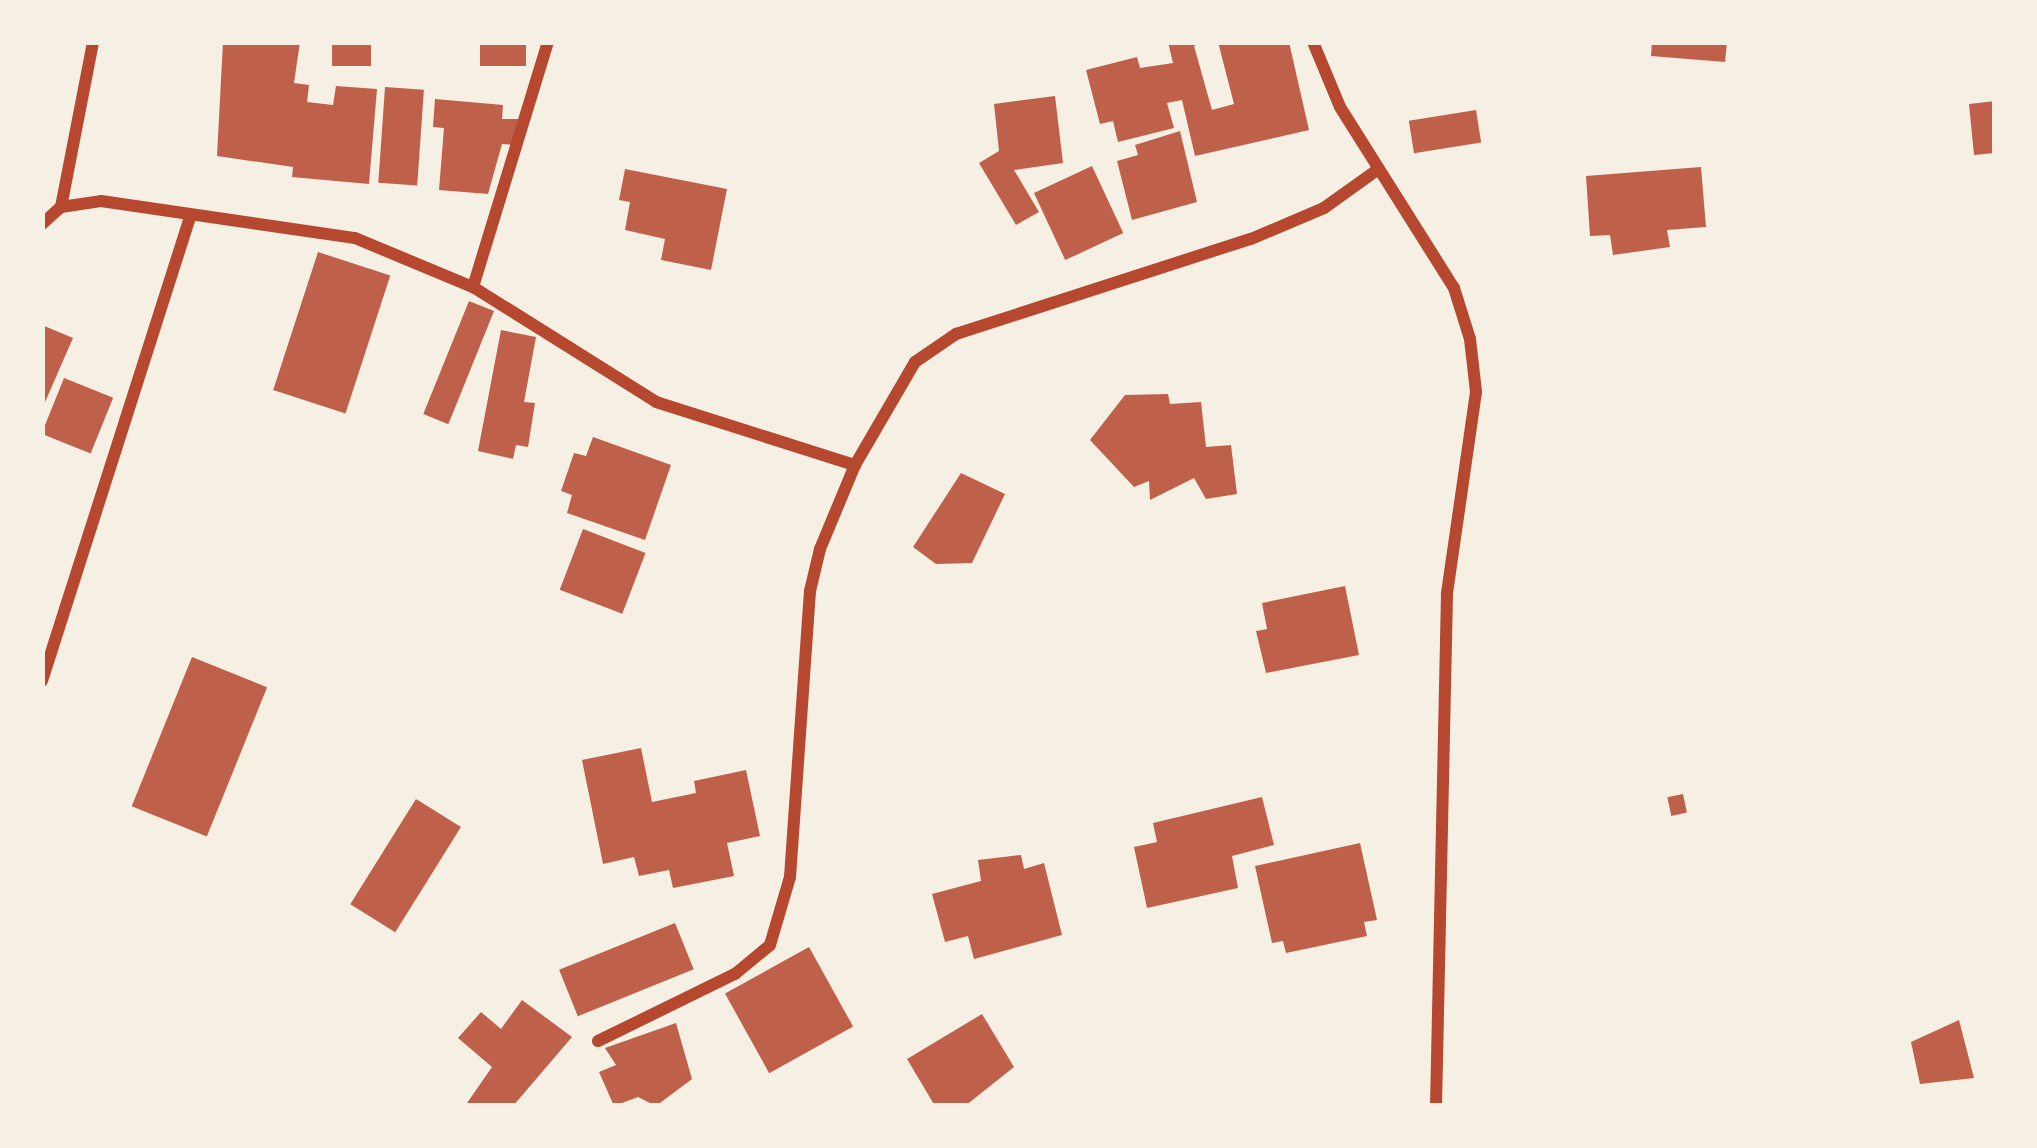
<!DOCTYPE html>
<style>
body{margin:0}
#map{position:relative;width:2037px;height:1148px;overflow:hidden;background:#f6efe4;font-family:Inter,sans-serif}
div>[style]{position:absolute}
.building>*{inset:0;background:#bf614a;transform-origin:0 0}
.minor>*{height:12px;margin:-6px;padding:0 6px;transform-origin:6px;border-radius:6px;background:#b5482f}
span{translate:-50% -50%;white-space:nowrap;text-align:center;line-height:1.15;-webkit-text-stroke:9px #f6efe4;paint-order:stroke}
.frame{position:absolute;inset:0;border:45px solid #f6efe4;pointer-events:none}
</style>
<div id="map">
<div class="building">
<i style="clip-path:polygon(223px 42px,300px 42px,294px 83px,309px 85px,307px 102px,333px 105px,336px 86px,377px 89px,369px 184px,292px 177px,293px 167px,217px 156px)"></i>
<i style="left:332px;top:42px;width:39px;height:24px"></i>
<i style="left:480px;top:42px;width:46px;height:24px"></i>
<i style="clip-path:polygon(1168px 42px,1203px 42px,1194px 46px,1212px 110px,1234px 104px,1218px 42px,1289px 42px,1309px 130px,1195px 156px,1182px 100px,1167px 103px,1174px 128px,1118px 142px,1113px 121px,1100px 124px,1086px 70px,1137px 57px,1140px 68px,1173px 63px)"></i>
<i style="clip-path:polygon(1652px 42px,1727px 42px,1725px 62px,1651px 56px)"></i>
<i style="left:385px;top:87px;width:39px;height:96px;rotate:4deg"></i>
<i style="clip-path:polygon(1055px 96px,1063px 163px,1014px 170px,1039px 212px,1016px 225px,979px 163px,999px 151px,994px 104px)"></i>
<i style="clip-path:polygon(435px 99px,503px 105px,502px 119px,518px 119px,516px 145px,502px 144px,488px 194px,439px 190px,444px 128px,433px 127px)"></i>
<i style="clip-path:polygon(1995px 101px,1995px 153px,1974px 155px,1969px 104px)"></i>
<i style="left:1476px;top:110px;width:33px;height:68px;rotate:81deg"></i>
<i style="clip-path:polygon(1180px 131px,1197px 202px,1132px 220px,1117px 161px,1138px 155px,1135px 145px)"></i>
<i style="left:1092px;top:166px;width:74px;height:64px;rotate:65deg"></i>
<i style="clip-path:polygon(1701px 167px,1706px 227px,1667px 230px,1670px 247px,1613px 255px,1610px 235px,1590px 236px,1586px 176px)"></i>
<i style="clip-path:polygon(625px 169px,727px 189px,711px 270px,661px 260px,665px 239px,625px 230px,630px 202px,619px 200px)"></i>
<i style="left:318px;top:252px;width:76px;height:145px;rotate:18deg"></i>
<i style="left:469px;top:301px;width:27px;height:122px;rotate:22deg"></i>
<i style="clip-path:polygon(42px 325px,73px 338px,42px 409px)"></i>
<i style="clip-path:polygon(501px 330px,536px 337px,524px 402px,535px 403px,528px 447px,516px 445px,513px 459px,478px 451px)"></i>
<i style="left:64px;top:378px;width:53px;height:60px;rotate:22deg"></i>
<i style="clip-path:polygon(1168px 394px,1170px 404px,1201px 402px,1206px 447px,1231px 445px,1237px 494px,1206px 499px,1194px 478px,1150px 500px,1149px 481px,1134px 487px,1090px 440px,1125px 395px)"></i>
<i style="clip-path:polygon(593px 437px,671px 465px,645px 540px,567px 513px,572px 495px,561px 491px,574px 453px,586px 456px)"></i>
<i style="clip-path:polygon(961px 473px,1005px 494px,972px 563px,936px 564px,913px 547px)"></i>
<i style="left:583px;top:529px;width:67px;height:65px;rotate:21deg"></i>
<i style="clip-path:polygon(1345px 586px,1359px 655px,1266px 673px,1256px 631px,1267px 629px,1262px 603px)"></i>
<i style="left:192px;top:657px;width:81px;height:161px;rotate:22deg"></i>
<i style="clip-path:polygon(641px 748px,652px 802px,696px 793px,694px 781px,746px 770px,760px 836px,727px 843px,734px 876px,673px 888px,669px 870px,639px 876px,634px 857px,603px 864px,582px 760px)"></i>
<i style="left:1683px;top:794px;width:19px;height:16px;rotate:78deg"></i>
<i style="clip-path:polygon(1262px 797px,1274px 845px,1232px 856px,1238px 888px,1147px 908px,1134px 847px,1157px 842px,1153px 823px)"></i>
<i style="left:416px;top:799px;width:53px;height:124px;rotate:32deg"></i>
<i style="clip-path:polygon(1360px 843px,1377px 920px,1364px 922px,1367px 936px,1286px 953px,1283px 941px,1272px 943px,1255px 866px)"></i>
<i style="clip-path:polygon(1021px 855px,1024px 869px,1044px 863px,1062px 935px,974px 959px,968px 936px,945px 942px,932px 894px,981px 881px,978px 860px)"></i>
<i style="left:675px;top:923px;width:50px;height:125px;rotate:68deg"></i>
<i style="left:809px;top:947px;width:91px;height:96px;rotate:61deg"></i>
<i style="clip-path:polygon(522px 1000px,572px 1037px,513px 1106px,465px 1106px,492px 1067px,458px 1038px,481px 1012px,501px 1029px)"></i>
<i style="clip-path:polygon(982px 1014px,1014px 1067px,965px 1106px,935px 1106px,907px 1059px)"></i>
<i style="clip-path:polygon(1959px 1020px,1974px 1078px,1920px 1084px,1911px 1042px)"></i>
<i style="clip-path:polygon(676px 1023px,692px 1079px,656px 1106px,638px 1097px,614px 1106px,599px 1072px,616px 1065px,605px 1048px)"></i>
</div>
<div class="minor">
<i style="left:1313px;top:42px;width:70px;rotate:67.4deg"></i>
<i style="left:1340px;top:107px;width:214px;rotate:57.8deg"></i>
<i style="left:1454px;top:288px;width:53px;rotate:72.6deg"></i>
<i style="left:1470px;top:339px;width:53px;rotate:83.5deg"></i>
<i style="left:1476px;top:392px;width:204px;rotate:98.2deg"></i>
<i style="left:1447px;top:594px;width:512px;rotate:91.23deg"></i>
<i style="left:61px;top:207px;width:168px;rotate:-79deg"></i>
<i style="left:42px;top:224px;width:25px;rotate:-42deg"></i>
<i style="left:61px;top:207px;width:40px;rotate:-8.5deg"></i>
<i style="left:101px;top:201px;width:257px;rotate:8.3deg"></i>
<i style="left:355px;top:238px;width:128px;rotate:22.6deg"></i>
<i style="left:473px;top:287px;width:216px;rotate:32.1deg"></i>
<i style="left:656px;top:402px;width:209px;rotate:17.6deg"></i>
<i style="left:473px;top:287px;width:256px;rotate:-73deg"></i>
<i style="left:42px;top:681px;width:484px;rotate:-72.3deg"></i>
<i style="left:598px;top:1041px;width:153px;rotate:-26.1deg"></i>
<i style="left:735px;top:974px;width:45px;rotate:-39.6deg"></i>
<i style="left:770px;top:945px;width:71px;rotate:-73.6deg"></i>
<i style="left:790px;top:877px;width:287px;rotate:-86deg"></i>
<i style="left:810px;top:591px;width:43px;rotate:-76.6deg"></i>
<i style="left:820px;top:549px;width:91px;rotate:-67.4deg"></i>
<i style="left:855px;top:465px;width:119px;rotate:-59.8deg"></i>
<i style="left:915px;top:362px;width:50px;rotate:-34.3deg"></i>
<i style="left:956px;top:334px;width:310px;rotate:-17.9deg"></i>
<i style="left:1251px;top:239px;width:79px;rotate:-23deg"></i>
<i style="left:1324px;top:208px;width:65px;rotate:-35.6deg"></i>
</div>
<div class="frame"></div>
</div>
